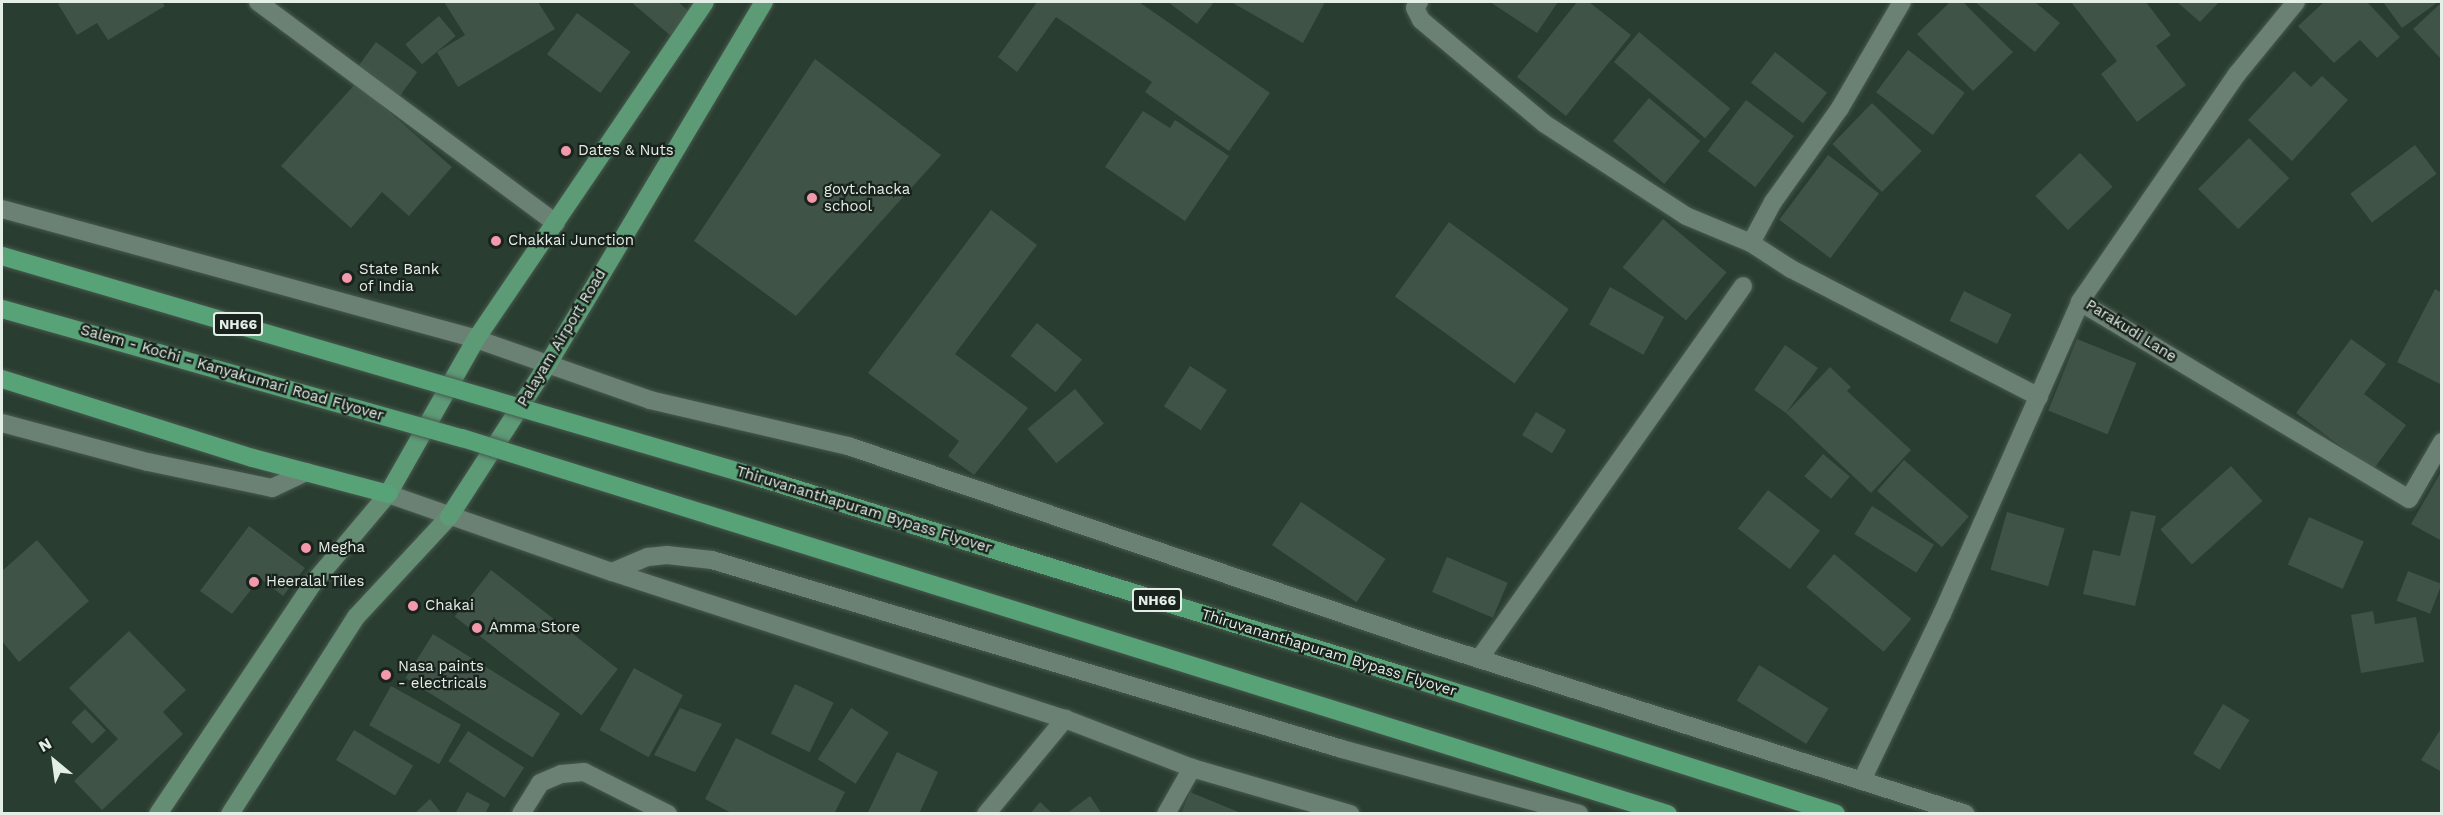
<!DOCTYPE html>
<style>
body{margin:0}
#map{position:relative;width:2443px;height:815px;overflow:hidden;background:#293d30;font-family:"Work Sans",sans-serif}
div>[style]{position:absolute}
.building>*{inset:0;background:#3f5446;transform-origin:0 0}
.roads{filter:drop-shadow(0 0 2px #48594e) drop-shadow(0 0 2px #48594e)}
.minor>*{height:18px;margin:-9px;padding:0 9px;transform-origin:9px;border-radius:9px;background:#6b8173}
.tertiary>*{height:18px;margin:-9px;padding:0 9px;transform-origin:9px;border-radius:9px;background:#6b8173}
.secondary>*{height:18px;margin:-9px;padding:0 9px;transform-origin:9px;border-radius:9px;background:#648d74}
.primary>*{height:18px;margin:-9px;padding:0 9px;transform-origin:9px;border-radius:9px;background:#5d9a76}
.trunk>*{height:18px;margin:-9px;padding:0 9px;transform-origin:9px;border-radius:9px;background:#58a277}
.bridges{filter:drop-shadow(0 0 2px #48594e) drop-shadow(0 0 2px #48594e)}
.trunk-bridge>*{height:18px;margin:-9px;padding:0 9px;transform-origin:9px;border-radius:9px;background:#58a277}
.dots>*{width:16px;height:16px;translate:-50% -50%;box-sizing:border-box;border:3px solid #19221c;border-radius:50%}
span{translate:-50% -50%;white-space:nowrap;text-align:center;line-height:1.15;-webkit-text-stroke:4.5px #19221c;paint-order:stroke}
.shield-label span{padding:2px 4px;background:#19221c;border:2px solid;border-radius:4px;-webkit-text-stroke-width:0}
.shield-label{font-size:14px;color:#e3efe6;font-weight:700}
.poi-label{font-size:15px;color:#e3efe6}
.left{translate:0 -50%;text-align:left}
.street-label{font-size:15px;color:#e3efe6}
.frame{position:absolute;inset:0;border:3px solid #e3efe6;pointer-events:none}
.north{position:absolute;left:24px;top:731px;width:60px;height:60px;-webkit-text-stroke:4px #19221c;paint-order:stroke;rotate:331deg;font-size:16px;font-weight:700;line-height:24px;text-align:center;color:#e3efe6}
.north::after{content:'';display:block;margin:auto;width:21px;height:27px;background:#e3efe6;clip-path:polygon(50% 0,100% 100%,50% 72%,0 100%)}
</style>
<div id="map">
<div class="building">
<i style="clip-path:polygon(63px 2px,162px 2px,165px 6px,108px 40px,97px 23px,77px 35px,58px 4px)"></i>
<i style="clip-path:polygon(444px 2px,538px 2px,555px 29px,458px 87px,437px 52px,465px 35px)"></i>
<i style="clip-path:polygon(631px 2px,678px 2px,691px 13px,671px 36px)"></i>
<i style="clip-path:polygon(1037px 2px,1139px 2px,1270px 93px,1229px 151px,1145px 92px,1152px 82px,1056px 17px,1017px 72px,998px 57px)"></i>
<i style="clip-path:polygon(1168px 2px,1214px 2px,1197px 24px)"></i>
<i style="clip-path:polygon(1231px 2px,1325px 2px,1303px 43px)"></i>
<i style="clip-path:polygon(1490px 2px,1558px 2px,1537px 33px)"></i>
<i style="clip-path:polygon(1577px 2px,1589px 2px,1631px 35px,1566px 116px,1517px 77px)"></i>
<i style="clip-path:polygon(1950px 2px,1963px 2px,2013px 52px,1973px 91px,1917px 34px)"></i>
<i style="clip-path:polygon(1975px 2px,2035px 2px,2060px 23px,2035px 52px)"></i>
<i style="clip-path:polygon(2071px 2px,2146px 2px,2171px 35px,2156px 46px,2186px 85px,2137px 122px,2101px 74px,2117px 61px)"></i>
<i style="clip-path:polygon(2177px 2px,2219px 2px,2200px 22px)"></i>
<i style="clip-path:polygon(2324px 2px,2367px 2px,2400px 37px,2377px 58px,2360px 40px,2334px 63px,2298px 26px)"></i>
<i style="clip-path:polygon(2383px 2px,2438px 2px,2402px 28px)"></i>
<i style="clip-path:polygon(2442px 2px,2442px 60px,2413px 29px)"></i>
<i style="left:577px;top:13px;width:66px;height:51px;rotate:36deg"></i>
<i style="left:439px;top:16px;width:26px;height:44px;rotate:50deg"></i>
<i style="left:1639px;top:32px;width:119px;height:39px;rotate:40deg"></i>
<i style="left:376px;top:42px;width:51px;height:31px;rotate:36deg"></i>
<i style="left:1908px;top:50px;width:71px;height:53px;rotate:37deg"></i>
<i style="left:1775px;top:52px;width:66px;height:39px;rotate:38deg"></i>
<i style="clip-path:polygon(815px 59px,941px 155px,796px 316px,694px 241px)"></i>
<i style="clip-path:polygon(2294px 71px,2311px 87px,2322px 76px,2348px 100px,2292px 161px,2248px 120px)"></i>
<i style="clip-path:polygon(356px 83px,452px 167px,409px 216px,382px 192px,351px 228px,281px 166px)"></i>
<i style="left:1649px;top:98px;width:67px;height:56px;rotate:40deg"></i>
<i style="left:1746px;top:100px;width:60px;height:64px;rotate:37deg"></i>
<i style="left:1872px;top:103px;width:69px;height:57px;rotate:44deg"></i>
<i style="clip-path:polygon(1143px 111px,1170px 128px,1175px 120px,1229px 156px,1185px 221px,1105px 167px)"></i>
<i style="left:2249px;top:138px;width:57px;height:72px;rotate:45deg"></i>
<i style="left:2415px;top:145px;width:36px;height:81px;rotate:53deg"></i>
<i style="left:2080px;top:153px;width:47px;height:62px;rotate:46deg"></i>
<i style="left:1828px;top:155px;width:64px;height:81px;rotate:37deg"></i>
<i style="clip-path:polygon(991px 210px,1037px 245px,955px 354px,1028px 408px,974px 475px,948px 456px,959px 441px,868px 373px)"></i>
<i style="left:1663px;top:219px;width:83px;height:63px;rotate:40deg"></i>
<i style="left:1449px;top:222px;width:148px;height:92px;rotate:36deg"></i>
<i style="left:1610px;top:287px;width:62px;height:43px;rotate:29deg"></i>
<i style="clip-path:polygon(2435px 289px,2442px 293px,2440px 384px,2397px 362px)"></i>
<i style="left:1964px;top:291px;width:53px;height:33px;rotate:26deg"></i>
<i style="left:1037px;top:323px;width:58px;height:42px;rotate:39deg"></i>
<i style="left:2077px;top:339px;width:64px;height:77px;rotate:22deg"></i>
<i style="clip-path:polygon(2351px 339px,2386px 364px,2364px 394px,2406px 425px,2373px 470px,2296px 413px)"></i>
<i style="clip-path:polygon(1785px 345px,1818px 368px,1786px 413px,1830px 367px,1851px 387px,1847px 391px,1911px 450px,1871px 493px,1786px 413px,1754px 390px)"></i>
<i style="left:1190px;top:366px;width:44px;height:48px;rotate:33deg"></i>
<i style="left:1075px;top:389px;width:45px;height:62px;rotate:50deg"></i>
<i style="left:1536px;top:412px;width:35px;height:27px;rotate:31deg"></i>
<i style="left:1823px;top:454px;width:35px;height:29px;rotate:40deg"></i>
<i style="left:1904px;top:460px;width:86px;height:41px;rotate:41deg"></i>
<i style="left:2231px;top:466px;width:47px;height:95px;rotate:48deg"></i>
<i style="clip-path:polygon(2442px 470px,2442px 541px,2411px 524px)"></i>
<i style="left:1768px;top:490px;width:66px;height:49px;rotate:38deg"></i>
<i style="left:1301px;top:502px;width:102px;height:52px;rotate:34deg"></i>
<i style="left:1872px;top:506px;width:73px;height:33px;rotate:32deg"></i>
<i style="clip-path:polygon(2131px 511px,2156px 516px,2135px 606px,2083px 594px,2093px 550px,2120px 556px)"></i>
<i style="left:2007px;top:512px;width:60px;height:60px;rotate:16deg"></i>
<i style="left:2309px;top:517px;width:60px;height:52px;rotate:24deg"></i>
<i style="clip-path:polygon(249px 526px,305px 568px,283px 596px,260px 578px,232px 614px,200px 591px)"></i>
<i style="clip-path:polygon(37px 540px,89px 601px,19px 662px,2px 641px,2px 571px)"></i>
<i style="left:1834px;top:554px;width:101px;height:43px;rotate:40deg"></i>
<i style="left:1447px;top:557px;width:66px;height:38px;rotate:23deg"></i>
<i style="left:491px;top:570px;width:161px;height:59px;rotate:38deg"></i>
<i style="left:2408px;top:571px;width:36px;height:32px;rotate:21deg"></i>
<i style="clip-path:polygon(2373px 611px,2375px 624px,2416px 617px,2424px 662px,2361px 673px,2351px 615px)"></i>
<i style="clip-path:polygon(129px 631px,186px 690px,163px 712px,183px 734px,102px 810px,74px 781px,118px 739px,69px 688px)"></i>
<i style="left:433px;top:634px;width:150px;height:52px;rotate:32deg"></i>
<i style="left:1759px;top:665px;width:82px;height:42px;rotate:32deg"></i>
<i style="left:634px;top:668px;width:56px;height:71px;rotate:29deg"></i>
<i style="left:795px;top:684px;width:43px;height:55px;rotate:26deg"></i>
<i style="left:391px;top:686px;width:80px;height:45px;rotate:29deg"></i>
<i style="left:2223px;top:704px;width:31px;height:58px;rotate:31deg"></i>
<i style="clip-path:polygon(680px 708px,722px 724px,695px 772px,654px 755px)"></i>
<i style="left:851px;top:708px;width:45px;height:61px;rotate:33deg"></i>
<i style="left:85px;top:709px;width:30px;height:19px;rotate:46deg"></i>
<i style="clip-path:polygon(2442px 727px,2442px 772px,2421px 760px)"></i>
<i style="left:354px;top:730px;width:69px;height:35px;rotate:31deg"></i>
<i style="left:468px;top:731px;width:67px;height:36px;rotate:33deg"></i>
<i style="clip-path:polygon(736px 738px,845px 792px,834px 814px,733px 814px,705px 799px)"></i>
<i style="clip-path:polygon(897px 752px,938px 772px,919px 814px,867px 814px)"></i>
<i style="clip-path:polygon(467px 792px,490px 804px,485px 814px,455px 814px)"></i>
<i style="clip-path:polygon(1190px 792px,1241px 813px,1241px 814px,1181px 814px)"></i>
<i style="clip-path:polygon(1090px 796px,1102px 814px,1066px 814px)"></i>
<i style="clip-path:polygon(430px 799px,442px 814px,414px 814px)"></i>
<i style="clip-path:polygon(1040px 802px,1053px 814px,1030px 814px)"></i>
</div>
<div class="roads">
<div class="minor">
<i style="left:258px;top:2px;width:371px;rotate:36.6deg"></i>
<i style="left:1419px;top:2px;width:7px;rotate:124deg"></i>
<i style="left:1415px;top:8px;width:13px;rotate:63deg"></i>
<i style="left:1421px;top:20px;width:162px;rotate:40deg"></i>
<i style="left:1545px;top:124px;width:168px;rotate:33.1deg"></i>
<i style="left:1686px;top:216px;width:70px;rotate:22.6deg"></i>
<i style="left:1751px;top:243px;width:47px;rotate:-61.8deg"></i>
<i style="left:1773px;top:202px;width:115px;rotate:-54.5deg"></i>
<i style="left:1840px;top:108px;width:123px;rotate:-59.7deg"></i>
<i style="left:2296px;top:2px;width:93px;rotate:129.3deg"></i>
<i style="left:2237px;top:74px;width:277px;rotate:124.6deg"></i>
<i style="left:2080px;top:302px;width:383px;rotate:30.9deg"></i>
<i style="left:2409px;top:499px;width:66px;rotate:-59.9deg"></i>
<i style="left:1751px;top:243px;width:48px;rotate:33deg"></i>
<i style="left:1791px;top:269px;width:279px;rotate:27.3deg"></i>
<i style="left:2px;top:423px;width:151px;rotate:15deg"></i>
<i style="left:148px;top:462px;width:127px;rotate:11.8deg"></i>
<i style="left:272px;top:488px;width:38px;rotate:-25deg"></i>
<i style="left:1479px;top:659px;width:457px;rotate:-54.7deg"></i>
<i style="left:1862px;top:780px;width:184px;rotate:-64.3deg"></i>
<i style="left:1942px;top:614px;width:341px;rotate:-66.1deg"></i>
<i style="left:521px;top:814px;width:36px;rotate:-58deg"></i>
<i style="left:540px;top:783px;width:23px;rotate:-23deg"></i>
<i style="left:561px;top:774px;width:23px;rotate:-5deg"></i>
<i style="left:584px;top:772px;width:94px;rotate:26.6deg"></i>
<i style="left:986px;top:814px;width:124px;rotate:-50.3deg"></i>
<i style="left:1166px;top:814px;width:53px;rotate:-60.5deg"></i>
</div>
<div class="tertiary">
<i style="left:2px;top:209px;width:492px;rotate:15.3deg"></i>
<i style="left:476px;top:339px;width:184px;rotate:19.3deg"></i>
<i style="left:650px;top:400px;width:203px;rotate:13.1deg"></i>
<i style="left:848px;top:446px;width:617px;rotate:18.73deg"></i>
<i style="left:1432px;top:644px;width:560px;rotate:17.66deg"></i>
<i style="left:388px;top:494px;width:237px;rotate:19.2deg"></i>
<i style="left:612px;top:572px;width:476px;rotate:18deg"></i>
<i style="left:1065px;top:719px;width:136px;rotate:21.1deg"></i>
<i style="left:1192px;top:768px;width:165px;rotate:16.2deg"></i>
<i style="left:612px;top:572px;width:39px;rotate:-23deg"></i>
<i style="left:648px;top:557px;width:19px;rotate:-6deg"></i>
<i style="left:667px;top:555px;width:45px;rotate:6.3deg"></i>
<i style="left:712px;top:560px;width:658px;rotate:16.7deg"></i>
<i style="left:1342px;top:749px;width:246px;rotate:15.3deg"></i>
</div>
<div class="secondary">
<i style="left:158px;top:814px;width:280px;rotate:-56.1deg"></i>
<i style="left:314px;top:582px;width:115px;rotate:-49.9deg"></i>
<i style="left:230px;top:814px;width:234px;rotate:-57.4deg"></i>
<i style="left:356px;top:617px;width:137px;rotate:-47.1deg"></i>
</div>
<div class="primary">
<i style="left:388px;top:494px;width:178px;rotate:-60.4deg"></i>
<i style="left:476px;top:339px;width:407px;rotate:-55.8deg"></i>
<i style="left:449px;top:517px;width:182px;rotate:-57.1deg"></i>
<i style="left:548px;top:364px;width:422px;rotate:-59.2deg"></i>
</div>
<div class="trunk">
<i style="left:2px;top:379px;width:263px;rotate:17.5deg"></i>
<i style="left:253px;top:458px;width:140px;rotate:14.9deg"></i>
</div>
</div>
<div class="bridges">
<div class="trunk-bridge">
<i style="left:2px;top:256px;width:790px;rotate:16.32deg"></i>
<i style="left:760px;top:478px;width:678px;rotate:17.07deg"></i>
<i style="left:1408px;top:677px;width:449px;rotate:17.7deg"></i>
<i style="left:2px;top:309px;width:478px;rotate:15.7deg"></i>
<i style="left:462px;top:438px;width:1263px;rotate:17.32deg"></i>
</div>
</div>
<div class="dots">
<i style="left:566px;top:151px;background:#f29aac"></i>
<i style="left:812px;top:198px;background:#f29aac"></i>
<i style="left:496px;top:241px;background:#f29aac"></i>
<i style="left:347px;top:278px;background:#f29aac"></i>
<i style="left:306px;top:548px;background:#f29aac"></i>
<i style="left:254px;top:582px;background:#f29aac"></i>
<i style="left:413px;top:606px;background:#f29aac"></i>
<i style="left:477px;top:628px;background:#f29aac"></i>
<i style="left:386px;top:675px;background:#f29aac"></i>
</div>
<div class="shield-label">
<span style="left:238px;top:324px">NH66</span>
<span style="left:1157px;top:600px">NH66</span>
</div>
<div class="poi-label">
<span class="left" style="left:578px;top:151px">Dates &amp; Nuts</span>
<span class="left" style="left:824px;top:198px">govt.chacka<br>school</span>
<span class="left" style="left:508px;top:241px">Chakkai Junction</span>
<span class="left" style="left:359px;top:278px">State Bank<br>of India</span>
<span class="left" style="left:318px;top:548px">Megha</span>
<span class="left" style="left:266px;top:582px">Heeralal Tiles</span>
<span class="left" style="left:425px;top:606px">Chakai</span>
<span class="left" style="left:489px;top:628px">Amma Store</span>
<span class="left" style="left:398px;top:675px">Nasa paints<br>- electricals</span>
</div>
<div class="street-label">
<span style="left:2131px;top:331px;rotate:32deg">Parakudi Lane</span>
<span style="left:562px;top:338px;rotate:-59deg">Palayam Airport Road</span>
<span style="left:232px;top:373px;rotate:16deg">Salem - Kochi - Kanyakumari Road Flyover</span>
<span style="left:864px;top:510px;rotate:17deg">Thiruvananthapuram Bypass Flyover</span>
<span style="left:1329px;top:653px;rotate:17deg">Thiruvananthapuram Bypass Flyover</span>
</div>
<div class="frame"></div>
<div class="north">N</div>
</div>
